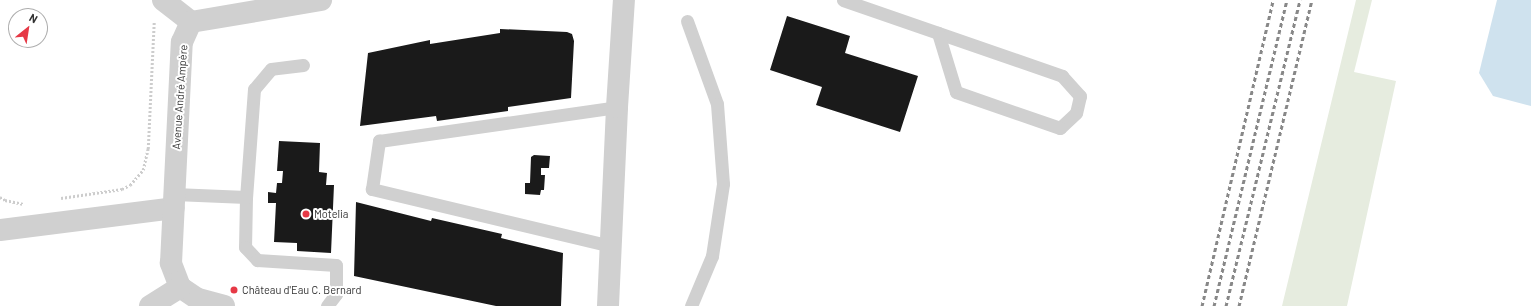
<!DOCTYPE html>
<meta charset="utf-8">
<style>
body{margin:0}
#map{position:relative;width:1531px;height:306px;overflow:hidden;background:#fff;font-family:Barlow,sans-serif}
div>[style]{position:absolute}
.green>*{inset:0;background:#e6ecdf}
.water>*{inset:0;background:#cfe2ee}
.building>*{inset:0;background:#1a1a1a}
.path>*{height:2.5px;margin-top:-1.25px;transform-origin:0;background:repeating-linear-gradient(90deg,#cdcdcd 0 2px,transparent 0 4px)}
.service>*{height:13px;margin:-6.5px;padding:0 6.5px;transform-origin:6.5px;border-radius:6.5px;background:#d0d0d0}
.minor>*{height:22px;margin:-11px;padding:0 11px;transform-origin:11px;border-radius:11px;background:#d0d0d0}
.rail>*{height:3px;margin-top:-1.5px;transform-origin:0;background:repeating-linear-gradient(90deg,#888 0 4px,transparent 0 7px)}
.dots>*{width:11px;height:11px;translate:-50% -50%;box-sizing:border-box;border:2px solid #fff;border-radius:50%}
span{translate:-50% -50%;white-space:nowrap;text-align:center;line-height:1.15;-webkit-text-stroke:4px #fff;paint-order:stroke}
.street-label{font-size:11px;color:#333}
.poi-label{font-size:11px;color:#333}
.left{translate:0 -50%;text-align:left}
.north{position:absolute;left:8px;top:8px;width:40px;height:40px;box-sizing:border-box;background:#fff;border:1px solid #adadad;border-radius:50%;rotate:30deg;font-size:11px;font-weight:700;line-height:16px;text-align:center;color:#333}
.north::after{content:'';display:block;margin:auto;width:14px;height:18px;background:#e63946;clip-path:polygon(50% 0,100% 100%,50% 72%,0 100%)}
</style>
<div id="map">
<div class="green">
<i style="clip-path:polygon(1356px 0,1372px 0,1354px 72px,1396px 81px,1347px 306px,1282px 306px)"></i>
</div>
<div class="water">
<i style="clip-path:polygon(1497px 0,1531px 0,1531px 106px,1493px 96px,1479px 73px)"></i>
</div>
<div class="building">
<i style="clip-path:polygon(787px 16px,850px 36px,845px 53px,918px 76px,900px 132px,816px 105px,822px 87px,770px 70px)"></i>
<i style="clip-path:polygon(500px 29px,567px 32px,572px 34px,574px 41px,571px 98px,508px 107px,508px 111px,437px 121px,436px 116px,360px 126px,368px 53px,430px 40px,430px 44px,500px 33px)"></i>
<i style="clip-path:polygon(279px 141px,320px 143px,319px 172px,327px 173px,326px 185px,334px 185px,331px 253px,297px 251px,297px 243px,274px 242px,276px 203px,268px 203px,268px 192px,276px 193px,277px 183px,282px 183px,283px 171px,277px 171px)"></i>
<i style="clip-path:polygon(534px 155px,550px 156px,549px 168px,541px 168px,541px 175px,545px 175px,544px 190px,541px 190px,540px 195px,525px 194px,525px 183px,530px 183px,531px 157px)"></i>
<i style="clip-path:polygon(356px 202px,431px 221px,432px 218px,502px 234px,501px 238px,563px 253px,561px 306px,496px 306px,354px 276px)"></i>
</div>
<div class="path">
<i style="left:0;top:197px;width:6px;rotate:31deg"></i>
<i style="left:5px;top:200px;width:19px;rotate:12deg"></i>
<i style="left:61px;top:198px;width:62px;rotate:-8.4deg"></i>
<i style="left:122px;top:189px;width:9px;rotate:-27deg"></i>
<i style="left:130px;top:185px;width:20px;rotate:-49deg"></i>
<i style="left:143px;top:170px;width:22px;rotate:-77deg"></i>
<i style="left:148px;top:149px;width:128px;rotate:-87.3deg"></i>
</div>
<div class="service">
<i style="left:843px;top:0;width:232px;rotate:19.1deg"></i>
<i style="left:1062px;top:76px;width:27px;rotate:48deg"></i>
<i style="left:1080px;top:96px;width:17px;rotate:103deg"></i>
<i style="left:1076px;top:113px;width:22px;rotate:137deg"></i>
<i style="left:1060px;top:128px;width:110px;rotate:-160.9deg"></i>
<i style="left:956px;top:92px;width:62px;rotate:-107deg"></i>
<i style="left:687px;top:21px;width:88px;rotate:70.1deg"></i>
<i style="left:717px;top:104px;width:80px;rotate:85.7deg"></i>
<i style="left:723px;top:184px;width:73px;rotate:98.7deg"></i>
<i style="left:712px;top:256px;width:54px;rotate:112.8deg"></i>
<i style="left:303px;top:65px;width:32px;rotate:173deg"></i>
<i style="left:271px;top:69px;width:26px;rotate:130deg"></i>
<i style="left:254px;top:89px;width:108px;rotate:94.2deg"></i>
<i style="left:246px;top:197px;width:50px;rotate:91.1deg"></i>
<i style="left:245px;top:247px;width:18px;rotate:47deg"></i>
<i style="left:257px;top:260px;width:79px;rotate:3.6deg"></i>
<i style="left:336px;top:265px;width:29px;rotate:90deg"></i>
<i style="left:336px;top:294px;width:15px;rotate:127deg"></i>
<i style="left:174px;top:194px;width:72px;rotate:2.4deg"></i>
<i style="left:611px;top:246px;width:246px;rotate:-166.6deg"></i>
<i style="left:372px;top:189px;width:49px;rotate:-81.7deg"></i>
<i style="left:379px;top:141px;width:240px;rotate:-8.1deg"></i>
</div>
<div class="minor">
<i style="left:163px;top:0;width:36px;rotate:38deg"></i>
<i style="left:191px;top:22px;width:132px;rotate:-9.6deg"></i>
<i style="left:0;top:230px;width:175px;rotate:-7.2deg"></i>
<i style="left:180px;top:287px;width:26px;rotate:-111deg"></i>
<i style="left:171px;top:263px;width:221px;rotate:-87.2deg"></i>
<i style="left:182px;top:42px;width:22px;rotate:-66deg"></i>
<i style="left:180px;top:287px;width:22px;rotate:34deg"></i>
<i style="left:198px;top:299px;width:27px;rotate:15deg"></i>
<i style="left:150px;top:306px;width:36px;rotate:-32deg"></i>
<i style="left:608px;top:306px;width:199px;rotate:-87.4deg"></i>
<i style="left:617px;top:107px;width:107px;rotate:-86.3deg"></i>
</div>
<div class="rail">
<i style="left:1202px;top:306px;width:314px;rotate:-76.9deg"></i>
<i style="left:1214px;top:306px;width:315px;rotate:-76.6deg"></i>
<i style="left:1226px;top:306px;width:315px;rotate:-76.4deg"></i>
<i style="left:1239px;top:306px;width:315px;rotate:-76.6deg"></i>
</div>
<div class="dots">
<i style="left:306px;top:214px;background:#e63946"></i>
<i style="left:234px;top:290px;background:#e63946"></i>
</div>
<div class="street-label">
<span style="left:180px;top:97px;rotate:-86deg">Avenue André Ampère</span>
</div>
<div class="poi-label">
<span class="left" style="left:314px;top:214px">Motelia</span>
<span class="left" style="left:242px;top:290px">Château d'Eau C. Bernard</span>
</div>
<div class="north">N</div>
</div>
